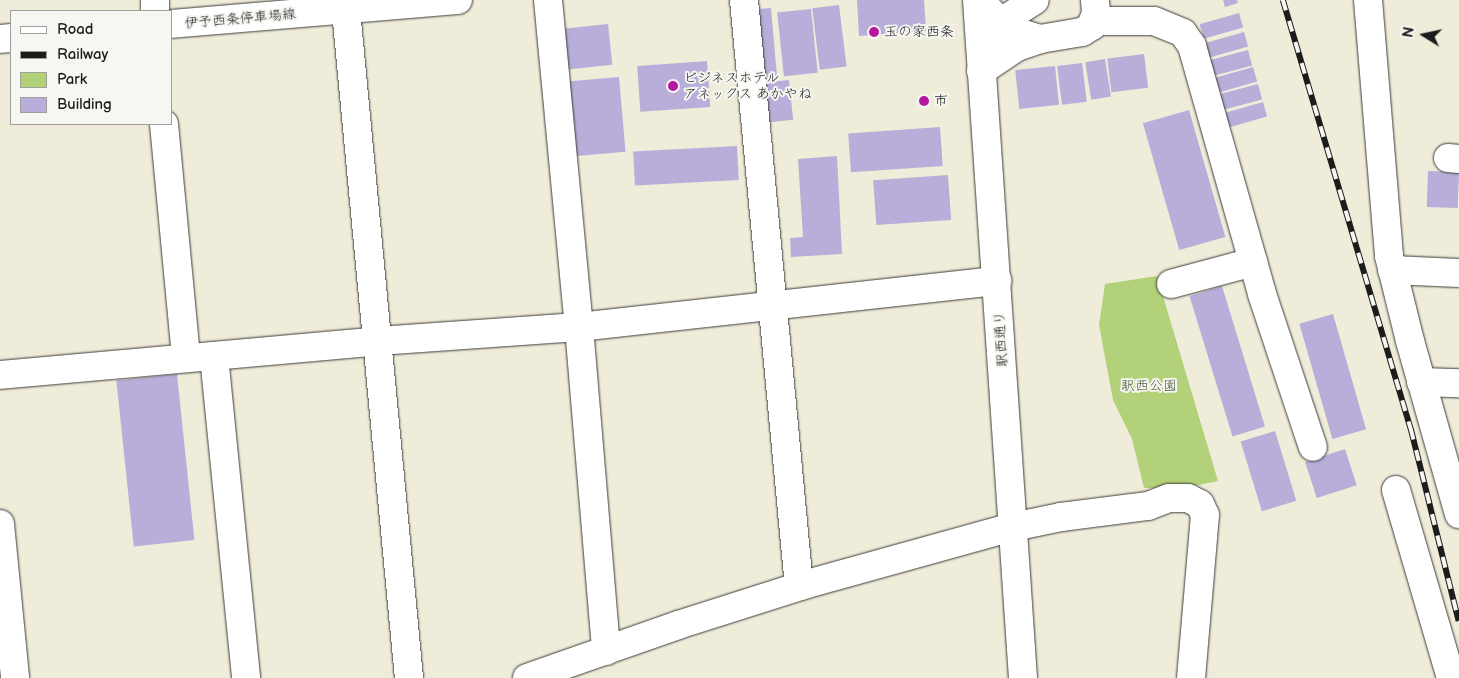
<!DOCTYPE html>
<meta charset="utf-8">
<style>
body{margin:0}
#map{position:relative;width:1459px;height:678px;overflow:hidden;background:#f0ecda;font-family:"Balsamiq Sans","Klee One",sans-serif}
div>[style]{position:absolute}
.green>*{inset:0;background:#b2d178}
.building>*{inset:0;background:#b8aed9;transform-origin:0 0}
.roads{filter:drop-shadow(0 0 1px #3c3b38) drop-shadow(0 0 1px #3c3b38)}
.minor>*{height:28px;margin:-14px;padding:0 14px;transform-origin:14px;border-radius:14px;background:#fff}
.major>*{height:28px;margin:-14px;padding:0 14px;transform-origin:14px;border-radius:14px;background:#fff}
.rail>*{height:5.5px;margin-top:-2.75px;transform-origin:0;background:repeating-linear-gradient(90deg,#f6f6f2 0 11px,#1c1c1c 0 22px);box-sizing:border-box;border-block:1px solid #1c1c1c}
.dots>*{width:14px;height:14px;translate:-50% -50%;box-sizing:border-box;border:2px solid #f6f6f2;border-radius:50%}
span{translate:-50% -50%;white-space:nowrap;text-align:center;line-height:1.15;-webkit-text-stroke:4px #f6f6f2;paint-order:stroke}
.street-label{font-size:14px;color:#1c1c1c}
.poi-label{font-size:14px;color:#1c1c1c}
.left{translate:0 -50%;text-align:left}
.park-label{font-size:14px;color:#505b3c}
.legend{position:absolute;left:10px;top:10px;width:162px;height:115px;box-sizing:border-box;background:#f6f6f2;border:1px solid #9f9f9c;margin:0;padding:6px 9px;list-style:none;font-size:15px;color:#1c1c1c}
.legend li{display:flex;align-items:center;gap:10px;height:25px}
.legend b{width:25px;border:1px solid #9f9f9c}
.north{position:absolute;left:1399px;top:10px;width:50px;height:50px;-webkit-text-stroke:4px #f6f6f2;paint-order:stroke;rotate:280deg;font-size:14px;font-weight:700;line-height:20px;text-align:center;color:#1c1c1c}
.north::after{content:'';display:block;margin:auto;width:18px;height:22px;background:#1c1c1c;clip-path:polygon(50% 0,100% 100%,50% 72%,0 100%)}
</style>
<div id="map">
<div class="green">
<i style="clip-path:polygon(1157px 276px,1218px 481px,1184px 488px,1144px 488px,1132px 439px,1113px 400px,1099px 325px,1105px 284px)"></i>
</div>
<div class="building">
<i style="clip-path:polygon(857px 0,924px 0,926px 31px,859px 36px)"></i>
<i style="clip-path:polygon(1223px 0,1237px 0,1238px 3px,1225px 7px)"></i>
<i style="left:839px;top:5px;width:62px;height:27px;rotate:83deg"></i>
<i style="left:771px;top:8px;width:68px;height:21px;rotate:85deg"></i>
<i style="left:811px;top:9px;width:64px;height:34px;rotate:84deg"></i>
<i style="left:1239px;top:13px;width:15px;height:41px;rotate:74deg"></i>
<i style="left:608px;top:24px;width:41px;height:52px;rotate:84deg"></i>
<i style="left:1244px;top:32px;width:15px;height:41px;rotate:74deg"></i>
<i style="left:1248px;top:50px;width:16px;height:41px;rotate:75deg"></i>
<i style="left:1144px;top:54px;width:34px;height:37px;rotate:83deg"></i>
<i style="left:1105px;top:59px;width:38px;height:20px;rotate:81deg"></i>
<i style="left:707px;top:61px;width:46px;height:70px;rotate:86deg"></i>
<i style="left:1082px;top:63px;width:39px;height:25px;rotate:83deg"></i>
<i style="left:1055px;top:66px;width:39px;height:40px;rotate:84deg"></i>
<i style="left:1253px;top:67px;width:15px;height:40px;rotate:74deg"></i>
<i style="left:619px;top:77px;width:75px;height:55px;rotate:85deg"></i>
<i style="left:789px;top:80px;width:40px;height:32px;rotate:84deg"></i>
<i style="left:1258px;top:84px;width:16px;height:41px;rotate:75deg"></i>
<i style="left:1263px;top:102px;width:15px;height:41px;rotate:74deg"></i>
<i style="left:1189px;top:110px;width:132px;height:48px;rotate:74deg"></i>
<i style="left:940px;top:127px;width:39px;height:92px;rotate:86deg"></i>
<i style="left:737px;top:146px;width:34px;height:104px;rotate:87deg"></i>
<i style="clip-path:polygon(837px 156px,842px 254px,791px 257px,790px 238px,803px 237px,798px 159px)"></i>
<i style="left:1428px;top:171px;width:31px;height:36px;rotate:2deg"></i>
<i style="left:948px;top:175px;width:45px;height:75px;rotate:86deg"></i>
<i style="left:1222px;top:286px;width:147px;height:34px;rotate:73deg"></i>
<i style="left:1333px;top:314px;width:120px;height:35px;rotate:74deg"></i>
<i style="left:177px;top:374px;width:167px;height:61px;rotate:84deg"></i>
<i style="left:1275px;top:431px;width:73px;height:36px;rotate:73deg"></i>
<i style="left:1345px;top:449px;width:38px;height:42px;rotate:72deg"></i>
</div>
<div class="roads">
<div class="minor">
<i style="left:155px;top:0;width:11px;rotate:90deg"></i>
<i style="left:345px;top:0;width:681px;rotate:84.61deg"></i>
<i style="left:548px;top:0;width:328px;rotate:84.6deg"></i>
<i style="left:579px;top:327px;width:325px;rotate:85.2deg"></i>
<i style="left:744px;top:0;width:589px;rotate:84.64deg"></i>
<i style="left:977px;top:0;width:680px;rotate:86.12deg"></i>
<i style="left:979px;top:0;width:31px;rotate:45deg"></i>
<i style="left:1001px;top:22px;width:23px;rotate:29deg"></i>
<i style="left:1021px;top:33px;width:20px;rotate:18deg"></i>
<i style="left:1368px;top:0;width:257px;rotate:85.3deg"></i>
<i style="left:1389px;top:256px;width:88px;rotate:76.1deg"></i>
<i style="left:1410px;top:341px;width:180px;rotate:74.2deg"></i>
<i style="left:1093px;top:21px;width:61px"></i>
<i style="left:1154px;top:21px;width:31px;rotate:22deg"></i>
<i style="left:1183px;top:33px;width:16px;rotate:55deg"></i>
<i style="left:1192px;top:46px;width:258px;rotate:74.2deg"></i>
<i style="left:1262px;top:294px;width:161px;rotate:71.6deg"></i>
<i style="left:990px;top:33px;width:16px;rotate:-45deg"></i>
<i style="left:1001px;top:22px;width:40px;rotate:-32.9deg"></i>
<i style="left:981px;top:71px;width:43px;rotate:-33.7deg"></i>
<i style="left:1017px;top:47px;width:24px;rotate:-19deg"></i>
<i style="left:1040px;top:39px;width:43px;rotate:-9.5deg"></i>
<i style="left:1082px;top:32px;width:12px;rotate:-31deg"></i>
<i style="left:1092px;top:26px;width:15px;rotate:-74deg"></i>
<i style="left:1096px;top:12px;width:12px;rotate:-95deg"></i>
<i style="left:164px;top:124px;width:235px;rotate:84.6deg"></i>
<i style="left:1448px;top:158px;width:11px;rotate:5deg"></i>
<i style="left:1392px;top:270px;width:67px;rotate:2.6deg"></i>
<i style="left:1171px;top:284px;width:85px;rotate:-15deg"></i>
<i style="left:214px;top:356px;width:324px;rotate:84.3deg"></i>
<i style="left:0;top:375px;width:380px;rotate:-5.1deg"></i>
<i style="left:378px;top:341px;width:201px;rotate:-4deg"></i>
<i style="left:579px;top:327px;width:421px;rotate:-6.3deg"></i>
<i style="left:1421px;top:382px;width:38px;rotate:2deg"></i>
<i style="left:1396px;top:490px;width:196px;rotate:73.7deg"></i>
<i style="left:0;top:524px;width:155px;rotate:84.4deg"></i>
<i style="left:527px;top:678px;width:160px;rotate:-19.3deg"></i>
<i style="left:678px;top:625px;width:135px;rotate:-17.6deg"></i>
<i style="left:807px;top:584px;width:214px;rotate:-15.5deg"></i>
<i style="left:1013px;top:527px;width:49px;rotate:-11.8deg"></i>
<i style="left:1061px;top:517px;width:88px;rotate:-7.2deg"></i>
<i style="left:1148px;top:506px;width:22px;rotate:-21deg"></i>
<i style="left:1169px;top:498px;width:19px"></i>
<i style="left:1188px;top:498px;width:13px;rotate:27deg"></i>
<i style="left:1200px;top:504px;width:12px;rotate:66deg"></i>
<i style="left:1205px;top:515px;width:164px;rotate:94.9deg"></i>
</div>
<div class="major">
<i style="left:171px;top:24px;width:288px;rotate:-4.8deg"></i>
<i style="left:0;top:39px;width:11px;rotate:-5deg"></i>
</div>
</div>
<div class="rail">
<i style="left:1283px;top:0;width:448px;rotate:73.4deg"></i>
<i style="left:1411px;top:429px;width:198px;rotate:76deg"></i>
</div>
<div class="dots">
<i style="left:874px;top:32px;background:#b5179e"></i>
<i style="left:673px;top:86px;background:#b5179e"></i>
<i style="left:924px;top:101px;background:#b5179e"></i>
</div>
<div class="street-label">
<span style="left:240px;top:19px;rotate:-5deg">伊予西条停車場線</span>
<span style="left:1001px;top:339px;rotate:-94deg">駅西通り</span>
</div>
<div class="poi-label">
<span class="left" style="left:884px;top:32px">玉の家西条</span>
<span class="left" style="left:683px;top:86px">ビジネスホテル<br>アネックス あかやね</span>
<span class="left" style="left:934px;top:101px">市</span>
</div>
<div class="park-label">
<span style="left:1149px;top:386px">駅西公園</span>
</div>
<ul class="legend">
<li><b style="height:6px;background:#fff"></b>Road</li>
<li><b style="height:6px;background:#1c1c1c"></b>Railway</li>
<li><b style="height:14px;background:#b2d178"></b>Park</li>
<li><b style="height:14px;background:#b8aed9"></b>Building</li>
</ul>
<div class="north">N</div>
</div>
